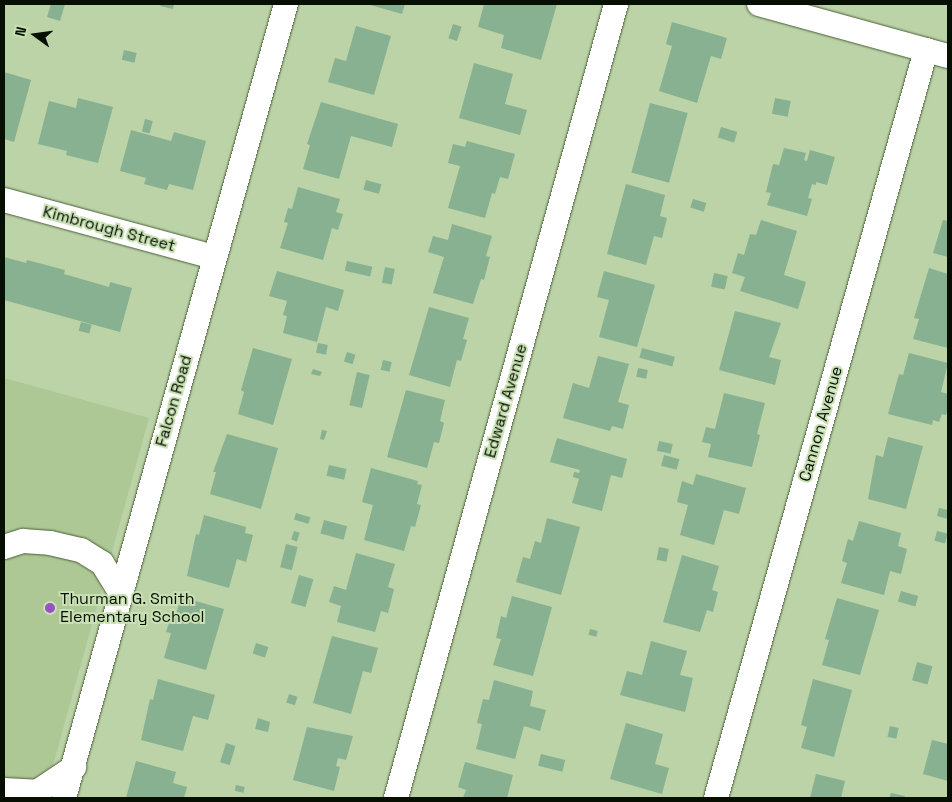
<!DOCTYPE html>
<style>
body{margin:0}
#map{position:relative;width:952px;height:802px;overflow:hidden;background:#bbd3a7;font-family:"Space Grotesk",sans-serif}
div>[style]{position:absolute}
.built>*{inset:0;background:#adc895}
.building>*{inset:0;background:#87b190;transform-origin:0 0}
.roads{filter:drop-shadow(0 0 1px #4b5f38) drop-shadow(0 0 1px #4b5f38)}
.minor>*{height:24px;margin:-12px;padding:0 12px;transform-origin:12px;border-radius:12px;background:#fff}
.dots>*{width:14px;height:14px;translate:-50% -50%;box-sizing:border-box;border:2px solid #c8e0b3;border-radius:50%}
span{translate:-50% -50%;white-space:nowrap;text-align:center;line-height:1.15;-webkit-text-stroke:4px #c8e0b3;paint-order:stroke}
.street-label{font-size:16px;color:#070f02}
.poi-label{font-size:16px;color:#070f02}
.left{translate:0 -50%;text-align:left}
.frame{position:absolute;inset:0;border:5px solid #070f02;pointer-events:none}
.north{position:absolute;left:10px;top:10px;width:50px;height:50px;-webkit-text-stroke:4px #c8e0b3;paint-order:stroke;rotate:284deg;font-size:14px;font-weight:700;line-height:20px;text-align:center;color:#070f02}
.north::after{content:'';display:block;margin:auto;width:18px;height:22px;background:#070f02;clip-path:polygon(50% 0,100% 100%,50% 72%,0 100%)}
</style>
<div id="map">
<div class="built">
<i style="clip-path:polygon(4px 378px,149px 418px,44px 798px,4px 798px)"></i>
</div>
<div class="building">
<i style="clip-path:polygon(51px 4px,65px 4px,60px 21px,47px 17px)"></i>
<i style="clip-path:polygon(161px 4px,174px 4px,173px 9px,160px 6px)"></i>
<i style="clip-path:polygon(367px 4px,405px 4px,402px 14px)"></i>
<i style="clip-path:polygon(484px 4px,557px 4px,541px 60px,501px 48px,504px 35px,478px 27px)"></i>
<i style="clip-path:polygon(672px 22px,727px 38px,721px 59px,711px 56px,697px 103px,659px 91px,672px 46px,666px 44px)"></i>
<i style="left:453px;top:24px;width:9px;height:15px;rotate:18deg"></i>
<i style="clip-path:polygon(356px 26px,391px 36px,374px 95px,328px 82px,335px 58px,346px 61px)"></i>
<i style="left:124px;top:50px;width:13px;height:10px;rotate:13deg"></i>
<i style="clip-path:polygon(474px 63px,513px 74px,505px 104px,527px 110px,520px 135px,459px 118px)"></i>
<i style="clip-path:polygon(4px 72px,31px 80px,14px 142px,4px 139px)"></i>
<i style="clip-path:polygon(78px 98px,113px 107px,98px 163px,66px 155px,67px 151px,38px 144px,49px 101px,76px 108px)"></i>
<i style="left:775px;top:98px;width:16px;height:16px;rotate:11deg"></i>
<i style="clip-path:polygon(321px 102px,398px 124px,392px 147px,351px 136px,339px 179px,303px 169px,310px 145px,307px 144px)"></i>
<i style="left:650px;top:103px;width:39px;height:72px;rotate:15deg"></i>
<i style="left:145px;top:119px;width:8px;height:13px;rotate:14deg"></i>
<i style="left:721px;top:127px;width:17px;height:11px;rotate:17deg"></i>
<i style="clip-path:polygon(131px 130px,171px 141px,174px 132px,206px 141px,193px 190px,169px 184px,167px 190px,144px 184px,146px 178px,120px 171px)"></i>
<i style="clip-path:polygon(467px 141px,515px 154px,508px 179px,500px 177px,495px 194px,492px 193px,485px 218px,448px 208px,460px 166px,448px 163px,453px 144px,465px 147px)"></i>
<i style="clip-path:polygon(784px 148px,806px 153px,804px 160px,807px 161px,810px 150px,835px 157px,827px 185px,816px 182px,816px 185px,812px 184px,808px 198px,812px 199px,807px 216px,767px 205px,771px 193px,766px 192px,773px 164px,779px 165px)"></i>
<i style="left:366px;top:180px;width:16px;height:10px;rotate:15deg"></i>
<i style="clip-path:polygon(626px 184px,665px 195px,660px 216px,667px 218px,662px 238px,654px 236px,646px 265px,607px 254px)"></i>
<i style="clip-path:polygon(298px 187px,340px 199px,336px 212px,343px 214px,338px 230px,332px 228px,323px 260px,280px 248px,288px 223px,284px 222px,288px 208px,292px 209px)"></i>
<i style="left:693px;top:199px;width:14px;height:9px;rotate:17deg"></i>
<i style="clip-path:polygon(761px 220px,797px 231px,784px 275px,806px 282px,798px 309px,740px 291px,745px 277px,732px 273px,738px 253px,744px 255px,750px 234px,756px 235px)"></i>
<i style="clip-path:polygon(943px 220px,948px 221px,948px 257px,933px 253px)"></i>
<i style="clip-path:polygon(452px 224px,492px 236px,486px 256px,490px 257px,484px 280px,481px 279px,473px 304px,433px 293px,444px 257px,428px 252px,433px 236px,448px 240px)"></i>
<i style="clip-path:polygon(4px 257px,26px 263px,27px 260px,65px 270px,64px 274px,109px 287px,110px 282px,132px 288px,120px 332px,4px 300px)"></i>
<i style="left:347px;top:261px;width:26px;height:10px;rotate:13deg"></i>
<i style="left:385px;top:267px;width:10px;height:16px;rotate:11deg"></i>
<i style="clip-path:polygon(929px 268px,948px 274px,948px 348px,913px 339px,919px 319px,914px 318px)"></i>
<i style="clip-path:polygon(277px 271px,344px 290px,338px 311px,326px 307px,317px 342px,283px 333px,287px 316px,283px 315px,287px 301px,269px 296px)"></i>
<i style="clip-path:polygon(604px 271px,655px 285px,637px 347px,599px 337px,609px 300px,597px 297px)"></i>
<i style="left:714px;top:273px;width:14px;height:14px;rotate:12deg"></i>
<i style="clip-path:polygon(429px 307px,469px 318px,463px 339px,467px 340px,461px 361px,457px 360px,450px 387px,409px 375px)"></i>
<i style="clip-path:polygon(735px 311px,781px 323px,769px 357px,781px 360px,775px 385px,719px 370px)"></i>
<i style="left:81px;top:322px;width:11px;height:9px;rotate:15deg"></i>
<i style="left:318px;top:343px;width:10px;height:10px;rotate:11deg"></i>
<i style="clip-path:polygon(253px 348px,292px 359px,273px 425px,238px 414px,244px 392px,241px 390px)"></i>
<i style="left:642px;top:348px;width:34px;height:10px;rotate:15deg"></i>
<i style="left:347px;top:352px;width:9px;height:10px;rotate:18deg"></i>
<i style="clip-path:polygon(909px 353px,948px 363px,941px 392px,948px 394px,948px 409px,946px 415px,942px 414px,939px 422px,933px 420px,932px 425px,888px 414px,899px 374px,903px 375px)"></i>
<i style="clip-path:polygon(598px 356px,629px 364px,618px 402px,629px 405px,623px 429px,612px 426px,610px 431px,563px 418px,573px 383px,589px 388px)"></i>
<i style="left:383px;top:360px;width:9px;height:10px;rotate:13deg"></i>
<i style="left:638px;top:368px;width:10px;height:9px;rotate:11deg"></i>
<i style="clip-path:polygon(313px 369px,322px 372px,320px 376px,311px 374px)"></i>
<i style="left:357px;top:372px;width:13px;height:34px;rotate:13deg"></i>
<i style="clip-path:polygon(406px 390px,445px 400px,440px 421px,444px 423px,439px 443px,434px 442px,427px 468px,387px 457px)"></i>
<i style="clip-path:polygon(724px 393px,765px 403px,757px 434px,760px 435px,752px 467px,708px 457px,711px 444px,702px 442px,706px 427px,715px 429px)"></i>
<i style="clip-path:polygon(322px 430px,327px 431px,324px 440px,320px 439px)"></i>
<i style="clip-path:polygon(227px 434px,278px 448px,261px 509px,210px 494px,216px 472px,213px 472px)"></i>
<i style="clip-path:polygon(888px 437px,923px 446px,906px 509px,868px 499px,876px 455px,883px 457px)"></i>
<i style="clip-path:polygon(557px 438px,627px 459px,622px 478px,611px 475px,602px 511px,572px 503px,579px 479px,573px 477px,574px 472px,579px 473px,580px 470px,550px 462px)"></i>
<i style="left:659px;top:441px;width:14px;height:10px;rotate:12deg"></i>
<i style="left:664px;top:455px;width:16px;height:11px;rotate:15deg"></i>
<i style="left:329px;top:465px;width:18px;height:11px;rotate:13deg"></i>
<i style="clip-path:polygon(371px 468px,418px 481px,417px 484px,422px 485px,417px 504px,421px 505px,415px 527px,411px 526px,404px 551px,364px 540px,373px 505px,362px 502px)"></i>
<i style="clip-path:polygon(696px 474px,746px 488px,739px 514px,724px 510px,714px 545px,680px 535px,688px 505px,677px 502px,682px 481px,693px 485px)"></i>
<i style="clip-path:polygon(939px 508px,948px 510px,948px 519px,937px 516px)"></i>
<i style="left:296px;top:513px;width:15px;height:7px;rotate:16deg"></i>
<i style="clip-path:polygon(204px 515px,246px 527px,245px 533px,253px 535px,246px 562px,237px 559px,229px 588px,187px 576px,196px 534px,199px 535px)"></i>
<i style="clip-path:polygon(547px 518px,580px 527px,561px 595px,516px 582px,523px 557px,530px 559px,535px 541px,541px 543px)"></i>
<i style="left:324px;top:520px;width:24px;height:14px;rotate:15deg"></i>
<i style="clip-path:polygon(859px 521px,901px 533px,898px 546px,907px 549px,901px 574px,890px 571px,884px 595px,841px 583px,847px 563px,842px 561px,848px 539px,853px 541px)"></i>
<i style="left:294px;top:531px;width:6px;height:9px;rotate:18deg"></i>
<i style="left:937px;top:531px;width:11px;height:10px;rotate:15deg"></i>
<i style="left:286px;top:544px;width:12px;height:24px;rotate:14deg"></i>
<i style="left:659px;top:547px;width:10px;height:13px;rotate:11deg"></i>
<i style="clip-path:polygon(356px 553px,395px 564px,388px 587px,394px 589px,388px 613px,381px 611px,375px 632px,337px 622px,341px 606px,329px 602px,334px 586px,346px 590px)"></i>
<i style="clip-path:polygon(682px 555px,719px 566px,712px 590px,718px 592px,713px 612px,707px 610px,700px 632px,663px 622px)"></i>
<i style="left:299px;top:575px;width:15px;height:29px;rotate:16deg"></i>
<i style="left:901px;top:591px;width:18px;height:11px;rotate:16deg"></i>
<i style="clip-path:polygon(512px 596px,552px 607px,533px 676px,493px 665px,501px 639px,496px 638px,501px 616px,506px 618px)"></i>
<i style="clip-path:polygon(181px 597px,224px 609px,206px 670px,164px 658px,171px 633px,166px 632px,171px 617px,175px 618px)"></i>
<i style="clip-path:polygon(837px 598px,879px 610px,860px 675px,822px 665px,829px 640px,825px 639px)"></i>
<i style="left:590px;top:629px;width:8px;height:6px;rotate:14deg"></i>
<i style="clip-path:polygon(332px 636px,378px 648px,371px 673px,363px 671px,351px 714px,313px 703px)"></i>
<i style="clip-path:polygon(651px 641px,687px 651px,680px 675px,693px 678px,685px 712px,620px 695px,627px 671px,642px 675px)"></i>
<i style="left:256px;top:643px;width:13px;height:11px;rotate:18deg"></i>
<i style="left:917px;top:662px;width:16px;height:19px;rotate:15deg"></i>
<i style="clip-path:polygon(158px 679px,215px 695px,208px 720px,193px 716px,183px 751px,141px 740px,150px 699px,153px 700px)"></i>
<i style="clip-path:polygon(813px 679px,852px 690px,834px 757px,801px 748px,807px 727px,801px 725px)"></i>
<i style="clip-path:polygon(494px 680px,533px 691px,530px 706px,546px 710px,540px 731px,524px 726px,515px 759px,476px 749px,482px 724px,477px 723px,483px 699px,489px 700px)"></i>
<i style="left:289px;top:694px;width:9px;height:9px;rotate:18deg"></i>
<i style="clip-path:polygon(258px 718px,270px 722px,268px 732px,255px 729px)"></i>
<i style="clip-path:polygon(626px 723px,663px 734px,655px 764px,669px 768px,662px 794px,610px 779px)"></i>
<i style="left:890px;top:726px;width:9px;height:11px;rotate:13deg"></i>
<i style="clip-path:polygon(307px 727px,353px 736px,346px 760px,338px 758px,336px 766px,340px 767px,334px 791px,293px 780px)"></i>
<i style="clip-path:polygon(932px 740px,948px 744px,948px 781px,923px 774px)"></i>
<i style="left:226px;top:743px;width:10px;height:20px;rotate:17deg"></i>
<i style="left:541px;top:754px;width:25px;height:12px;rotate:14deg"></i>
<i style="clip-path:polygon(136px 761px,176px 772px,173px 783px,187px 787px,184px 798px,126px 798px)"></i>
<i style="clip-path:polygon(465px 762px,513px 775px,507px 798px,463px 798px,466px 790px,458px 787px)"></i>
<i style="clip-path:polygon(816px 774px,845px 781px,841px 798px,810px 798px)"></i>
<i style="left:236px;top:785px;width:9px;height:6px;rotate:13deg"></i>
<i style="clip-path:polygon(891px 793px,905px 796px,904px 798px,889px 798px)"></i>
</div>
<div class="roads">
<div class="minor">
<i style="left:759px;top:4px;width:196px;rotate:15.4deg"></i>
<i style="left:4px;top:200px;width:218px;rotate:15.2deg"></i>
<i style="left:4px;top:547px;width:20px;rotate:-18deg"></i>
<i style="left:23px;top:541px;width:27px;rotate:4deg"></i>
<i style="left:50px;top:543px;width:32px;rotate:13deg"></i>
<i style="left:81px;top:550px;width:25px;rotate:32deg"></i>
<i style="left:102px;top:563px;width:36px;rotate:58deg"></i>
<i style="left:4px;top:790px;width:33px;rotate:3deg"></i>
<i style="left:37px;top:792px;width:45px;rotate:-34deg"></i>
<i style="left:64px;top:798px;width:824px;rotate:-74.38deg"></i>
<i style="left:396px;top:798px;width:824px;rotate:-74.51deg"></i>
<i style="left:716px;top:798px;width:777px;rotate:-74.32deg"></i>
</div>
</div>
<div class="dots">
<i style="left:50px;top:608px;background:#9951c4"></i>
</div>
<div class="street-label">
<span style="left:109px;top:229px;rotate:15deg">Kimbrough Street</span>
<span style="left:174px;top:401px;rotate:-74deg">Falcon Road</span>
<span style="left:506px;top:401px;rotate:-74deg">Edward Avenue</span>
<span style="left:821px;top:424px;rotate:-74deg">Cannon Avenue</span>
</div>
<div class="poi-label">
<span class="left" style="left:60px;top:608px">Thurman G. Smith<br>Elementary School</span>
</div>
<div class="frame"></div>
<div class="north">N</div>
</div>
